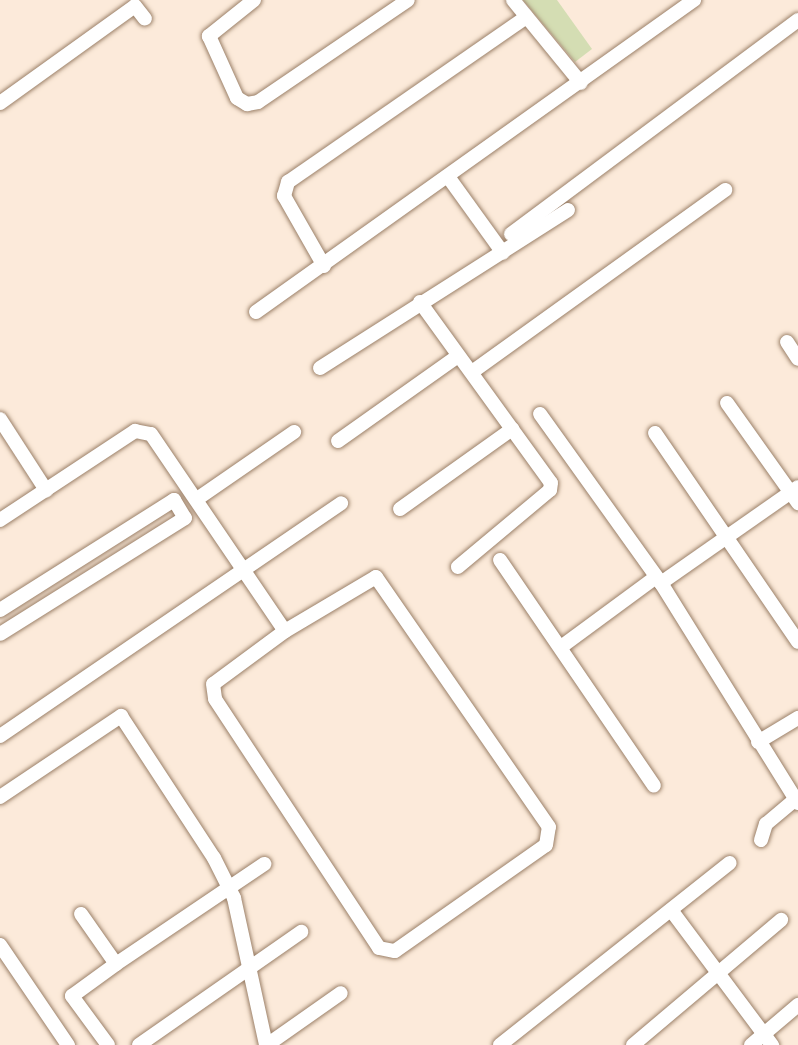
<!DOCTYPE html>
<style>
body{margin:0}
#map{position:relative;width:798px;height:1045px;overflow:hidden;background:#fceada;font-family:Mulish,sans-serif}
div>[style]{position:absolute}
.green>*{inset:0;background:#d4ddb3}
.roads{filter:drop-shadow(0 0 2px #9b8068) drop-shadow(0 0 2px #9b8068)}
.minor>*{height:14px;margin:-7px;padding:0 7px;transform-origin:7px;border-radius:7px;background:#fff}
span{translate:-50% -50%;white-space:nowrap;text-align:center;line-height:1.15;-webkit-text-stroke:5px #fbfbfb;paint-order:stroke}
</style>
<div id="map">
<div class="green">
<i style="clip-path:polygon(523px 0,557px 0,592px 49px,575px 62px)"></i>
</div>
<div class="roads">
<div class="minor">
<i style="left:254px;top:0;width:58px;rotate:141.3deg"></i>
<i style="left:209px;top:36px;width:68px;rotate:65.7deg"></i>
<i style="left:237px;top:98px;width:12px;rotate:31deg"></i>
<i style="left:247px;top:104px;width:11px;rotate:-10deg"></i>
<i style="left:258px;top:102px;width:181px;rotate:-34.2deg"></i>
<i style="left:513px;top:0;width:107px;rotate:50.7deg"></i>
<i style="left:0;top:103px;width:166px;rotate:-35.7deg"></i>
<i style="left:135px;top:6px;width:16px;rotate:52deg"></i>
<i style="left:449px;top:178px;width:92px;rotate:54.2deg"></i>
<i style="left:511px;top:234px;width:358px;rotate:-36.7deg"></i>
<i style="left:324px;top:266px;width:81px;rotate:-119.7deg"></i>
<i style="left:284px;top:196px;width:15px;rotate:-74deg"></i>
<i style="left:288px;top:182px;width:290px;rotate:-34.7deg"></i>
<i style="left:420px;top:302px;width:223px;rotate:54.1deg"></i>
<i style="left:551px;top:483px;width:7px;rotate:98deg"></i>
<i style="left:550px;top:490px;width:120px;rotate:140.1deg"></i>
<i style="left:256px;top:312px;width:538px;rotate:-35.46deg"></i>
<i style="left:787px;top:342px;width:20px;rotate:57deg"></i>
<i style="left:320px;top:368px;width:294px;rotate:-32.5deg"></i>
<i style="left:472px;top:372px;width:312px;rotate:-35.7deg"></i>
<i style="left:727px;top:403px;width:123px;rotate:54.6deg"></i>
<i style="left:540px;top:414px;width:208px;rotate:54.4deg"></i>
<i style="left:661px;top:583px;width:259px;rotate:58.1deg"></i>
<i style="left:0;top:419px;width:85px;rotate:57.1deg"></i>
<i style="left:655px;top:433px;width:253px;rotate:55.6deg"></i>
<i style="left:338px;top:441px;width:147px;rotate:-35.3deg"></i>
<i style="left:197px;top:499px;width:118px;rotate:-34.6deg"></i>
<i style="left:400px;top:509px;width:138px;rotate:-35.5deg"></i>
<i style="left:0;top:520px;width:162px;rotate:-33.4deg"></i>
<i style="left:135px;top:431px;width:16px;rotate:11deg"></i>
<i style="left:151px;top:434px;width:238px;rotate:55.8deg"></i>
<i style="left:285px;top:631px;width:89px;rotate:143.6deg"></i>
<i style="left:213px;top:684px;width:15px;rotate:82deg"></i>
<i style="left:215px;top:699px;width:298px;rotate:56.6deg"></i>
<i style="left:379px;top:948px;width:16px;rotate:11deg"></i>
<i style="left:395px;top:951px;width:184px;rotate:-35.1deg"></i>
<i style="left:546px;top:845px;width:18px;rotate:-81deg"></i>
<i style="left:549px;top:827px;width:304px;rotate:-124.7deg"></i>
<i style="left:376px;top:577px;width:106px;rotate:149.3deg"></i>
<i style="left:500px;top:560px;width:273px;rotate:55.7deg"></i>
<i style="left:661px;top:583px;width:167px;rotate:-35deg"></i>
<i style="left:0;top:610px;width:206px;rotate:-32.3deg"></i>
<i style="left:174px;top:500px;width:21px;rotate:59deg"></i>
<i style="left:185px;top:518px;width:218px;rotate:147.9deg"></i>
<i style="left:561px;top:647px;width:118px;rotate:-36.4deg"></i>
<i style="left:0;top:736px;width:413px;rotate:-34.3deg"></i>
<i style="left:758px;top:742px;width:47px;rotate:-31deg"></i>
<i style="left:0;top:797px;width:146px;rotate:-33.8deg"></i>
<i style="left:121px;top:716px;width:170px;rotate:56.8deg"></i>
<i style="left:214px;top:858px;width:45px;rotate:63.4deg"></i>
<i style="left:234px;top:898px;width:150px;rotate:77.7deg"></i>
<i style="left:761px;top:840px;width:17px;rotate:-73deg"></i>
<i style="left:766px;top:824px;width:39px;rotate:-40deg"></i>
<i style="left:671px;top:910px;width:169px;rotate:53.2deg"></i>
<i style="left:81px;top:914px;width:61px;rotate:55deg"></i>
<i style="left:116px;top:964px;width:179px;rotate:-34deg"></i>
<i style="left:0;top:945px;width:121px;rotate:55.8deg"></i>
<i style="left:108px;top:1045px;width:61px;rotate:-126.3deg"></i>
<i style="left:72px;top:996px;width:54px;rotate:-36deg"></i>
<i style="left:139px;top:1045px;width:198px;rotate:-34.9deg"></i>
<i style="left:267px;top:1045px;width:90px;rotate:-35.1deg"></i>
<i style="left:500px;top:1045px;width:293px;rotate:-38.4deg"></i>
<i style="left:633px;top:1045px;width:194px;rotate:-40.2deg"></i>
<i style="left:751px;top:1045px;width:62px;rotate:-40.4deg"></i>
</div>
</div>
</div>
